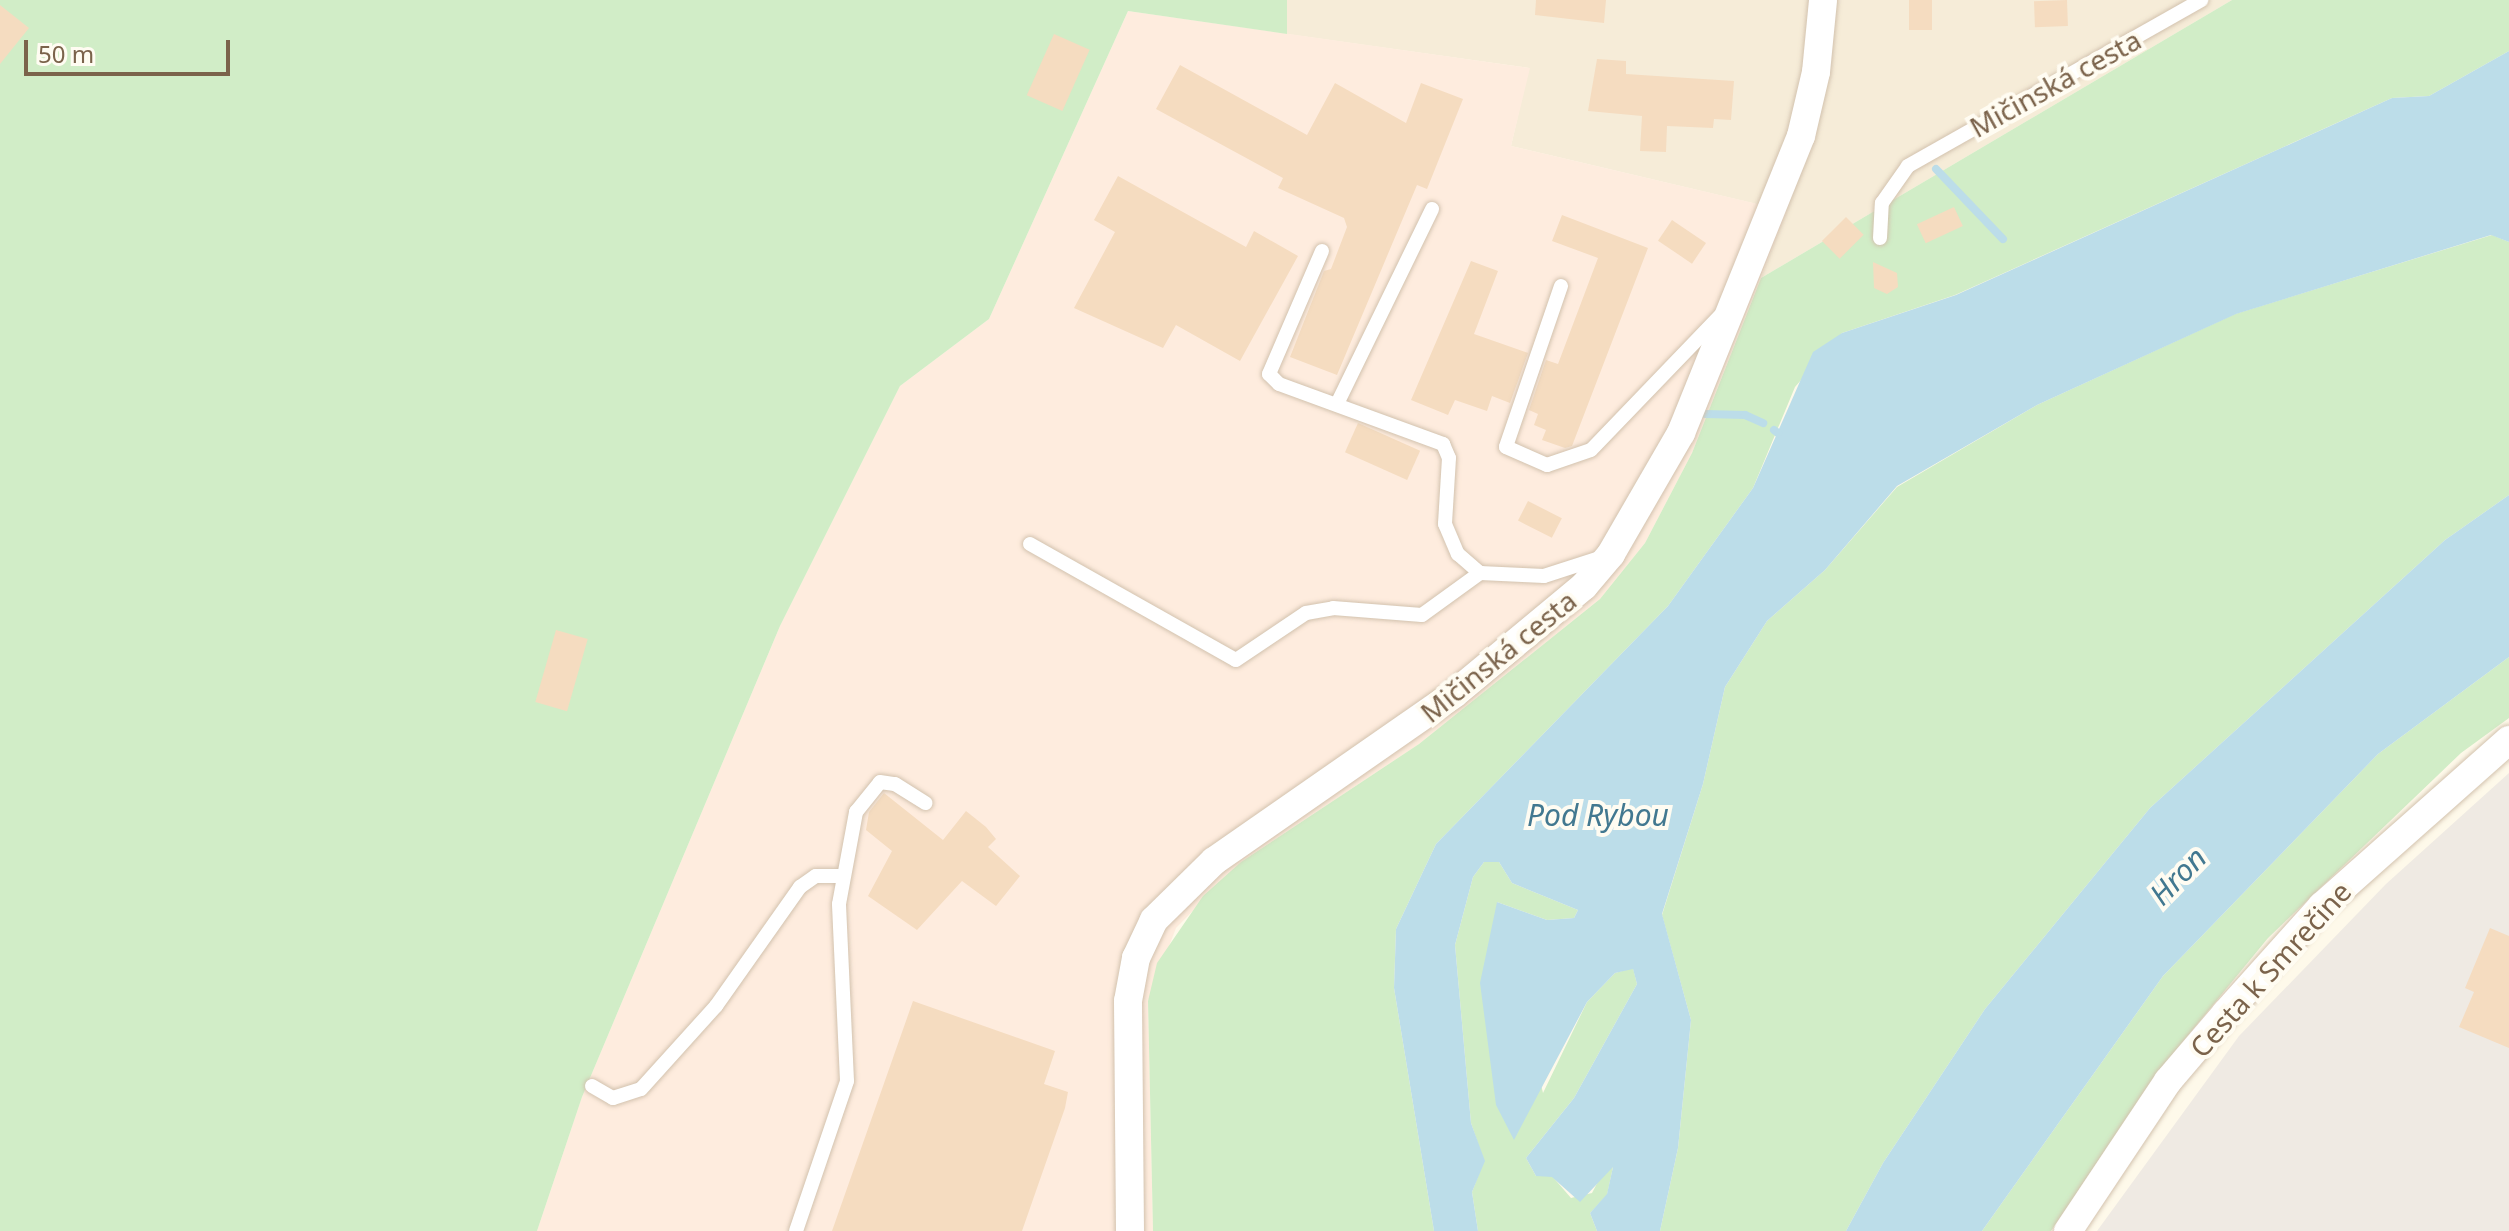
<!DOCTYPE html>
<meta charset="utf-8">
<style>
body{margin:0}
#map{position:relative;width:2509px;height:1231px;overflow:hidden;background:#fef9ea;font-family:"Noto Sans",sans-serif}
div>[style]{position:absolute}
.residential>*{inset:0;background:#f6ecd8}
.commercial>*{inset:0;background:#feecde}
.industrial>*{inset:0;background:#efeae3}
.green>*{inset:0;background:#d1edc7}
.water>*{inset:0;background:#bcdde9}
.stream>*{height:8px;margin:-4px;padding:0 4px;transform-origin:4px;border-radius:4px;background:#bcdde9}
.building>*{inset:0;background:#f5dcc0;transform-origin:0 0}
.roads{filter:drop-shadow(0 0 2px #d2c2ae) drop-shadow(0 0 2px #d2c2ae)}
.lane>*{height:14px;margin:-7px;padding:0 7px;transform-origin:7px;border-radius:7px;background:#fff}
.street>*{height:28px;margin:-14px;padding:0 14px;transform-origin:14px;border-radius:14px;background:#fff}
span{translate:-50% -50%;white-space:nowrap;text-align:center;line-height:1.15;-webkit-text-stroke:8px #fffcf2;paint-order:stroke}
.street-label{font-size:28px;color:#7b634b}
.water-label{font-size:30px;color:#427890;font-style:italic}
.scale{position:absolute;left:24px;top:40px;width:206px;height:36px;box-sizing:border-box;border:4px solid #7b634b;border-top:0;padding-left:10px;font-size:24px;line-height:28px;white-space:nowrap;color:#7b634b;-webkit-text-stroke:6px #fffcf2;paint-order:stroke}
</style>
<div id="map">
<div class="residential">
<i style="clip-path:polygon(1287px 0,2232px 0,1761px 278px,1786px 211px,1511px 146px,1529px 68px,1287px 34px)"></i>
</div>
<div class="commercial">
<i style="clip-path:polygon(1128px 11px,1530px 68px,1511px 146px,1787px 211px,1692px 453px,1645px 543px,1600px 599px,1419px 744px,1241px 862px,1176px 928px,1148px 1001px,1153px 1231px,537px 1231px,582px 1097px,780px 626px,900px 386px,989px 319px)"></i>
</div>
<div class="industrial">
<i style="clip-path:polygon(2509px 773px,2509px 1231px,2097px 1231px,2239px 1036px,2386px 884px)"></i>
</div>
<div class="green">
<i style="clip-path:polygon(0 0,1287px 0,1287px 34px,1128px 11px,989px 319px,900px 386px,780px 626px,582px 1097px,537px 1231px,0 1231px)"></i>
<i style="clip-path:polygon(2232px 0,2509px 0,2509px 51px,2429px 96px,2392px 98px,1955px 295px,1842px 333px,1795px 387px,1753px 488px,1668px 606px,1436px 844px,1396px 929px,1394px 988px,1434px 1231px,1153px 1231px,1148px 1001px,1157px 963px,1203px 896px,1241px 862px,1419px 744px,1600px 599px,1645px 543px,1692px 453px,1761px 278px)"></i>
<i style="clip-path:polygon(2492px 235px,2509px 242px,2509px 495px,2445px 540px,2150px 808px,1985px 1009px,1883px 1163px,1846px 1231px,1660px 1231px,1678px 1148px,1691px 1020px,1662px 915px,1703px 784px,1725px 687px,1767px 621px,1825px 570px,1897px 487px,2037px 405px,2235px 314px)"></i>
<i style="clip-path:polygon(2509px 657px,2509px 718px,2461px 753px,2268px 938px,2157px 1073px,2051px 1231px,1982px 1231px,2163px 976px,2378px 754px)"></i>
<i style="clip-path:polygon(1484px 862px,1499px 862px,1512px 883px,1578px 910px,1574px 918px,1547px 920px,1497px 902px,1543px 1093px,1587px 1002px,1615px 973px,1633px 968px,1637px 984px,1574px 1098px,1526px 1158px,1536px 1176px,1552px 1176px,1571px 1198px,1592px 1193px,1604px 1170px,1613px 1167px,1607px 1195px,1590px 1213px,1597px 1231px,1478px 1231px,1472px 1192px,1484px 1161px,1471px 1123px,1455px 945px,1473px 877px)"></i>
</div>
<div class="water">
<i style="clip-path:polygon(2509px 51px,2509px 242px,2491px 235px,2236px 314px,2037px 405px,1897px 486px,1825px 570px,1767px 621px,1725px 687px,1703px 784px,1662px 914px,1691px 1020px,1678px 1148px,1660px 1231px,1597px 1231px,1590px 1213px,1607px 1194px,1613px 1167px,1580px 1202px,1552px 1177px,1536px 1176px,1526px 1158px,1574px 1098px,1637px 984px,1633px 969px,1615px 973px,1587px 1002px,1514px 1140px,1496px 1105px,1480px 983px,1497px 902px,1547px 920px,1574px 918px,1578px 910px,1512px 883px,1499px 862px,1484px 862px,1473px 877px,1455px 945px,1471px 1123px,1485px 1161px,1472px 1192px,1478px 1231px,1434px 1231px,1394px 988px,1396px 929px,1436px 844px,1668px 606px,1753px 488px,1813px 352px,1842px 333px,1956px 295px,2392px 98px,2429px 96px)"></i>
<i style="clip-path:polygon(2509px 495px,2509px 657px,2378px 754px,2163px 976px,1982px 1231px,1846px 1231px,1883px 1163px,1985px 1009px,2150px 808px,2445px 540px)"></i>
</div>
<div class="stream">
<i style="left:1936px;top:169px;width:97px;rotate:46.3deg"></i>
<i style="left:1705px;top:414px;width:40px;rotate:1.4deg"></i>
<i style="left:1745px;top:415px;width:20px;rotate:24deg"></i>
<i style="left:1774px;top:430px;width:5px;rotate:37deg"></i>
</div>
<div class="building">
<i style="clip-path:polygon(1536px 0,1606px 0,1604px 23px,1535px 15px)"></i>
<i style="left:1909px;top:0;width:23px;height:30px"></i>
<i style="left:2067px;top:0;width:26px;height:33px;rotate:88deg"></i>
<i style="clip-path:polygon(0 5px,29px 28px,0 64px)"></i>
<i style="left:1054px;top:34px;width:39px;height:67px;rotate:24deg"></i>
<i style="clip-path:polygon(1597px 59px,1626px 61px,1626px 74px,1734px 81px,1731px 120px,1714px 119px,1713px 128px,1667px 126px,1666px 152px,1640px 151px,1642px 116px,1588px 111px)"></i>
<i style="clip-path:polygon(1180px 65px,1307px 135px,1335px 83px,1406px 123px,1421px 83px,1463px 99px,1427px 189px,1417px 185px,1337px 375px,1290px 357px,1324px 271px,1331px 269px,1347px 227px,1344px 218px,1278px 188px,1283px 178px,1156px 109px)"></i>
<i style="clip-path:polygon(1118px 176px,1246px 247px,1254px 231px,1298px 256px,1240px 361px,1176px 325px,1163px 348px,1074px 308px,1115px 232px,1094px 220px)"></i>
<i style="left:1954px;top:207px;width:21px;height:41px;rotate:65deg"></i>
<i style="clip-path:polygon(1562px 215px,1648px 248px,1572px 446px,1565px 448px,1542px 440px,1546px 430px,1534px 425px,1538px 414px,1529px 410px,1546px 360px,1558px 364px,1598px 258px,1552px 241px)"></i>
<i style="left:1846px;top:217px;width:25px;height:34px;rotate:45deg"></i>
<i style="left:1672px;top:220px;width:41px;height:25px;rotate:34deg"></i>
<i style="clip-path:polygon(1471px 261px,1498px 271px,1474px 334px,1528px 353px,1510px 403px,1492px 396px,1487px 411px,1455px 400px,1448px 415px,1411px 400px)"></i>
<i style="clip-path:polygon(1873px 262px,1897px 273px,1898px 287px,1887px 294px,1874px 288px)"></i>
<i style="left:1358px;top:423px;width:68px;height:32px;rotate:24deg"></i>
<i style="left:1528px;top:501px;width:38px;height:22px;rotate:27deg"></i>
<i style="left:556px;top:630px;width:33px;height:75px;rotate:16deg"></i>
<i style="clip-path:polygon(884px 793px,943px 840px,966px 811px,986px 827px,996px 839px,988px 847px,1020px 876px,996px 906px,962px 881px,917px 930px,868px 896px,892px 851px,866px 830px,869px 812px)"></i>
<i style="clip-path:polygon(2490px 928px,2509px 936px,2509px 1048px,2459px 1027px,2474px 992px,2465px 988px)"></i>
<i style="clip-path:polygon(913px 1001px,1055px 1051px,1044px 1084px,1068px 1092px,1065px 1108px,1022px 1231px,832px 1231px)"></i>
</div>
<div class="roads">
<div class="lane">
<i style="left:1880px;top:238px;width:35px;rotate:-87deg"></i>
<i style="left:1882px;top:203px;width:45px;rotate:-54.9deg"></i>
<i style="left:1908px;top:166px;width:337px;rotate:-29.5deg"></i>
<i style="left:1322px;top:251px;width:134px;rotate:113.3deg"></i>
<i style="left:1269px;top:374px;width:14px;rotate:45deg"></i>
<i style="left:1279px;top:384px;width:175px;rotate:20.1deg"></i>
<i style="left:1443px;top:444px;width:15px;rotate:67deg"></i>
<i style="left:1449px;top:458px;width:66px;rotate:93.5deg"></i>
<i style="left:1445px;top:524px;width:33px;rotate:67deg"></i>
<i style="left:1458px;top:554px;width:29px;rotate:41deg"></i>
<i style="left:1480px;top:573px;width:64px;rotate:2.7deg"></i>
<i style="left:1544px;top:576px;width:62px;rotate:-17.9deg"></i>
<i style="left:1561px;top:286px;width:170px;rotate:108.9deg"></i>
<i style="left:1506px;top:447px;width:45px;rotate:23.7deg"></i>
<i style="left:1547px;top:465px;width:46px;rotate:-18.8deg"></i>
<i style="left:1591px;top:450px;width:186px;rotate:-46.1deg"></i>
<i style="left:1337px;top:404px;width:217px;rotate:-64deg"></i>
<i style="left:1030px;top:544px;width:236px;rotate:29.4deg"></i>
<i style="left:1236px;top:660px;width:84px;rotate:-33.9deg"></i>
<i style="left:1306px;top:613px;width:27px;rotate:-10deg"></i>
<i style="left:1333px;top:608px;width:89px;rotate:4.5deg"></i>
<i style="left:1422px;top:615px;width:72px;rotate:-35.9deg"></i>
<i style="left:592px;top:1086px;width:24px;rotate:30deg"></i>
<i style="left:613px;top:1098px;width:29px;rotate:-18deg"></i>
<i style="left:641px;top:1089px;width:112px;rotate:-47.9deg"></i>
<i style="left:716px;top:1006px;width:146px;rotate:-54.8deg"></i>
<i style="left:800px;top:887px;width:19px;rotate:-35deg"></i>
<i style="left:816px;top:876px;width:25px"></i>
<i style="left:796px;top:1231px;width:158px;rotate:-71.2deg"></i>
<i style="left:847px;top:1081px;width:177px;rotate:-92.6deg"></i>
<i style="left:839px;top:904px;width:94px;rotate:-79.5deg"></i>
<i style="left:856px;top:812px;width:38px;rotate:-51deg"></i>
<i style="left:880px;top:782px;width:15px;rotate:8deg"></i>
<i style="left:895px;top:784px;width:36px;rotate:32deg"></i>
</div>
<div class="street">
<i style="left:1130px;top:1231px;width:230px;rotate:-90.5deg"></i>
<i style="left:1128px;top:1001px;width:44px;rotate:-79.5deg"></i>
<i style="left:1136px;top:958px;width:42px;rotate:-64.7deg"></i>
<i style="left:1154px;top:920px;width:84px;rotate:-44.5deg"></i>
<i style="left:1214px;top:861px;width:292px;rotate:-34.8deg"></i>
<i style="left:1454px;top:694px;width:169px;rotate:-39.7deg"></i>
<i style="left:1584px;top:586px;width:42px;rotate:-49.8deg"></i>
<i style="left:1611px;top:554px;width:140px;rotate:-60deg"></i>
<i style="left:1681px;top:433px;width:320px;rotate:-68deg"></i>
<i style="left:1801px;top:136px;width:66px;rotate:-76.8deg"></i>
<i style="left:1816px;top:72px;width:72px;rotate:-84.4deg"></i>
<i style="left:2068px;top:1231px;width:180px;rotate:-56.3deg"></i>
<i style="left:2168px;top:1081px;width:89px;rotate:-49.5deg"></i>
<i style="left:2226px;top:1013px;width:144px;rotate:-48.1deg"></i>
<i style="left:2322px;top:906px;width:250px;rotate:-41.6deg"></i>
</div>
</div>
<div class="street-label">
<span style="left:2055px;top:83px;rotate:-29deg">Mičinská cesta</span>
<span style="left:1498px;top:656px;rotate:-39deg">Mičinská cesta</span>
<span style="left:2270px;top:969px;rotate:-48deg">Cesta k Smrečine</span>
</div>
<div class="water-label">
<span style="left:1598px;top:815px">Pod Rybou</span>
<span style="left:2178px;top:876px;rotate:-46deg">Hron</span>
</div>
<div class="scale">50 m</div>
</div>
